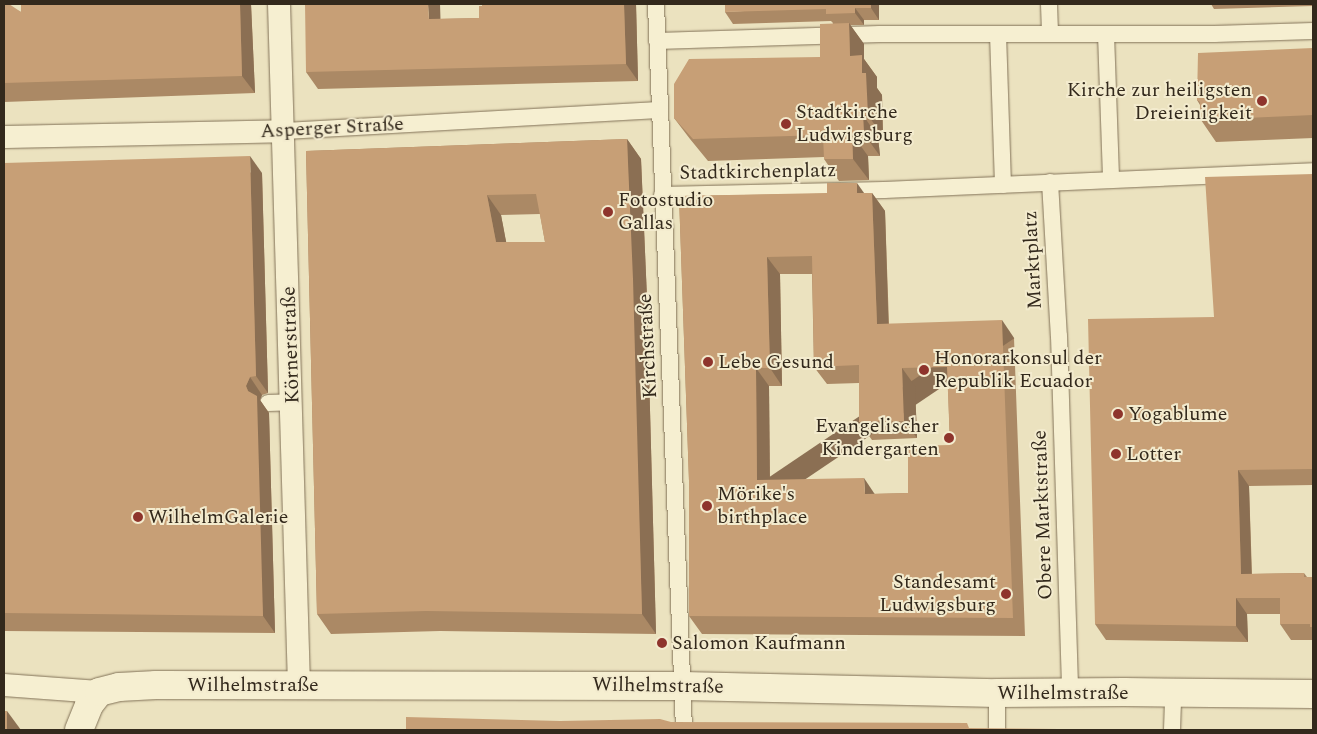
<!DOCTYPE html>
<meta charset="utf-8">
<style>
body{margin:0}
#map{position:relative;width:1317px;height:734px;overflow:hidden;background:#ebe2bf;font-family:Spectral,serif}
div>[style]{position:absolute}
.roads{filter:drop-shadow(0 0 1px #827258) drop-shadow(0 0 1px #827258)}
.pedestrian>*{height:16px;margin:-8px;padding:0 8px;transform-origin:8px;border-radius:8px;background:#f6efd1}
.minor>*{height:22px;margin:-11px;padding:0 11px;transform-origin:11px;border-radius:11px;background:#f6efd1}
.tertiary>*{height:28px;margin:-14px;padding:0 14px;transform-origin:14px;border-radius:14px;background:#f6efd1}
.wall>*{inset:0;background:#ab8965}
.shaded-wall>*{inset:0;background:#8b6f53;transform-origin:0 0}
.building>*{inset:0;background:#c79f76;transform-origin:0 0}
.dots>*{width:14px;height:14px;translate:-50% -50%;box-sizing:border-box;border:2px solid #f3ebce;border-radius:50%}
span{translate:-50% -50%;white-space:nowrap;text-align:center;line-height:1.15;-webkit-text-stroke:4px #f3ebce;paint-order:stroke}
.poi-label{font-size:20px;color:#33291c}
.right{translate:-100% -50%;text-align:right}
.left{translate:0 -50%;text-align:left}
.street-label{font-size:20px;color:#33291c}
.frame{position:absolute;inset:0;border:5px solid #33291c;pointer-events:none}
</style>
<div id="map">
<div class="roads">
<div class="pedestrian">
<i style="left:656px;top:4px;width:727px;rotate:87.79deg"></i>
<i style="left:1049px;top:4px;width:30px;rotate:88deg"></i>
<i style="left:998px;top:34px;width:151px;rotate:88.1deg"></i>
<i style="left:1106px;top:34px;width:145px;rotate:88deg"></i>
<i style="left:657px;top:41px;width:223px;rotate:-1.8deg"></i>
<i style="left:880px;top:34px;width:334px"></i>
<i style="left:1214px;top:34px;width:99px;rotate:-1.7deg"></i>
<i style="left:284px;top:131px;width:376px;rotate:-3.2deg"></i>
<i style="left:1050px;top:182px;width:154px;rotate:86.7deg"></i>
<i style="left:1059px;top:336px;width:357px;rotate:88.2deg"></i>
<i style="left:662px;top:195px;width:222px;rotate:-1.3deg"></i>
<i style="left:884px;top:190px;width:429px;rotate:-2.5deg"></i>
<i style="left:268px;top:403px;width:24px;rotate:-2deg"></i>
<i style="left:997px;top:730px;width:37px;rotate:-90deg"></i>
<i style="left:1172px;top:730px;width:37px;rotate:-88deg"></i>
</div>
<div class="minor">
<i style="left:279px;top:4px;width:682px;rotate:88.32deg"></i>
<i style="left:4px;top:137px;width:280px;rotate:-1.2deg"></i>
<i style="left:4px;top:685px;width:95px;rotate:4.2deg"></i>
</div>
<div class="tertiary">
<i style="left:79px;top:730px;width:27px;rotate:-68deg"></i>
<i style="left:89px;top:705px;width:16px;rotate:-52deg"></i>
<i style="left:99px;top:692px;width:21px;rotate:-14deg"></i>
<i style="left:119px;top:687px;width:37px;rotate:-3deg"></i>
<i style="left:156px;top:685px;width:527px;rotate:0.11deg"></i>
<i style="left:683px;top:686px;width:314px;rotate:1.3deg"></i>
<i style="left:997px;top:693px;width:127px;rotate:-0.5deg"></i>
<i style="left:1124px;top:692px;width:189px;rotate:0.6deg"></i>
</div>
</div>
<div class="wall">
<i style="clip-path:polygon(4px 4px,21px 12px,251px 4px,255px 93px,4px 102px)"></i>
<i style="clip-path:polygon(636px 4px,638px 81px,318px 89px,306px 72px,440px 19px,479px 18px,482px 6px)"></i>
<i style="clip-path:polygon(879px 4px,879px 20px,864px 20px,864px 25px,850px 25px,864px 44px,864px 59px,877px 77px,877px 88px,882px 95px,883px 137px,878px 137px,880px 156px,868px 156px,869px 180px,839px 181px,824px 159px,824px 157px,708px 161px,690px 139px,674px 118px,820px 57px,833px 23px,831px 21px,733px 24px,725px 12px)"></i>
<i style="clip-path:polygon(1211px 4px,1313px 4px,1313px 6px,1214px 9px)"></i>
<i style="clip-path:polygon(1313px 48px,1313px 138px,1216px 142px,1201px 120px,1200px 105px,1197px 100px)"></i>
<i style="clip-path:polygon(evenodd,627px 139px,641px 159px,647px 298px,656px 634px,440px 631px,331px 634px,317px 614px,306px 151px,627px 139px,540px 214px,545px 242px,506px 242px,501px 215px,540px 214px)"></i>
<i style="clip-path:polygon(4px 163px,262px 173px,268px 393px,262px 395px,260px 400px,269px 413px,275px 633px,4px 631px)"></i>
<i style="clip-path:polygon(1313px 174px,1313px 485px,1249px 486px,1252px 574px,1304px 573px,1307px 577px,1313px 577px,1313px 640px,1291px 640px,1280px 624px,1280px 614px,1247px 614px,1248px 642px,1106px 640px,1095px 624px,1214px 317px)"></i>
<i style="clip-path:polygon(evenodd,872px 193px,885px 211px,889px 324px,1014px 338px,1025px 636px,702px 634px,689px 616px,689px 481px,679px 196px,872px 193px,780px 274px,812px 274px,814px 367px,827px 384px,859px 383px,859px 422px,872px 440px,917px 438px,915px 386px,948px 386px,950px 445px,908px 493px,875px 494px,770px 480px,769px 386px,782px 386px,780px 274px)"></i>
</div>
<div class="shaded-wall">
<i style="clip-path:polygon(240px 4px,251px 4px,255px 93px,242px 76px)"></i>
<i style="clip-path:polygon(428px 4px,440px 4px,441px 36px,429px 19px)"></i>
<i style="clip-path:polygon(624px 4px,636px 4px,638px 81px,626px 64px)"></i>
<i style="clip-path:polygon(871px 4px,879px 4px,879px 20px,871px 8px)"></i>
<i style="clip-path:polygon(855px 8px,864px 20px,864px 25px,855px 13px)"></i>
<i style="clip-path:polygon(849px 23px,864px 44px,864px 59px,877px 77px,877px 88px,882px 95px,883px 137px,868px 115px,850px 56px)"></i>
<i style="clip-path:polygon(863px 115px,878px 137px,880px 156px,864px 134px)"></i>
<i style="clip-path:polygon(852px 134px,868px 156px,869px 180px,853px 159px)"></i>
<i style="clip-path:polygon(627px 139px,641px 159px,647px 298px,656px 634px,642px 614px)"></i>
<i style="clip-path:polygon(250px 156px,262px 173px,268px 393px,256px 376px)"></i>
<i style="clip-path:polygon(857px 183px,869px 200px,857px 193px)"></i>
<i style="clip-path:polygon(872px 193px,885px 211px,889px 342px,877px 324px)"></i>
<i style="clip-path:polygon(487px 195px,501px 215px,510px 262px,496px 242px)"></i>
<i style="clip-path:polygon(767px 257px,780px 274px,782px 386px,770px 368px)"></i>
<i style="left:1002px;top:320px;width:22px;height:298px;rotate:56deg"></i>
<i style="clip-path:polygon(756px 368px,769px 386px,770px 498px,757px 480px)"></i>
<i style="clip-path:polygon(902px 368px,915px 386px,917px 438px,904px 421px)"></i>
<i style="clip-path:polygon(250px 377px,262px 395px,260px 400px,269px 413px,275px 633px,263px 616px,248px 391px,246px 386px)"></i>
<i style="clip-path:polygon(1238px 470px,1249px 486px,1252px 590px,1241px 574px)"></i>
<i style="clip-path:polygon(864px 478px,876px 496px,865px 494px)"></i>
<i style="clip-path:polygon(1236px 598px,1247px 614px,1248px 642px,1236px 626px)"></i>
<i style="clip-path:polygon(7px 711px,21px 730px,7px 730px)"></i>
</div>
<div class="building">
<i style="clip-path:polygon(4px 4px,9px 4px,21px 12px,21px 4px,240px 4px,242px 76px,4px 83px)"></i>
<i style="clip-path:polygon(305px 4px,428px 4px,429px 19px,479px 18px,479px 6px,482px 6px,482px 4px,624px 4px,626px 64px,306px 72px)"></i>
<i style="clip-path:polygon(725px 4px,871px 4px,871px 8px,855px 8px,855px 13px,826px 14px,826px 9px,725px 12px)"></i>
<i style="clip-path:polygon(849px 23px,850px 56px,862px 55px,862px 73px,866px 73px,868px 115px,863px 115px,864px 134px,852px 134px,853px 159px,824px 159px,823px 135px,693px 139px,674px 118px,674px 84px,689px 59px,820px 57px,820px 24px)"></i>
<i style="clip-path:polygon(1313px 48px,1313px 115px,1201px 120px,1200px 102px,1197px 100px,1198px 53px)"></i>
<i style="clip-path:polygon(evenodd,627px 139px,633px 279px,642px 614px,426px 611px,317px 614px,306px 151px,627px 139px,536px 194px,545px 242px,496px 242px,487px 195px,536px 194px)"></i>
<i style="clip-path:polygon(250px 156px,256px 376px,250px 377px,246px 386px,248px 391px,257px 396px,263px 616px,4px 613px,4px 163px)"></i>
<i style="clip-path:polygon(1313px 174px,1313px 469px,1238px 470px,1241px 574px,1304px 573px,1304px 577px,1313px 577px,1313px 627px,1310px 627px,1310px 624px,1280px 624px,1280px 598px,1236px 598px,1236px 626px,1095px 624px,1088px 319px,1214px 317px,1205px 177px)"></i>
<i style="clip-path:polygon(evenodd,827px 183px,857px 183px,857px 193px,872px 193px,877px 324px,1002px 320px,1013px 618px,689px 616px,689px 481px,679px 196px,827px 193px,827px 183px,812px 256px,814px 367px,859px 365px,859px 422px,904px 421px,902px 368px,947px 367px,950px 445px,908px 446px,908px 493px,865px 494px,864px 478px,757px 480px,756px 368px,770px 368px,767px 257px,812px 256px)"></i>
<i style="left:4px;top:711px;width:3px;height:19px"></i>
<i style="clip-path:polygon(406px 717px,560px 721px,660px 719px,671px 722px,967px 723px,969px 728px,1149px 730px,406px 730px)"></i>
</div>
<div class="dots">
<i style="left:1262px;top:101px;background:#8e342c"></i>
<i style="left:786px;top:124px;background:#8e342c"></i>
<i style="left:608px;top:212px;background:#8e342c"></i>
<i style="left:708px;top:362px;background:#8e342c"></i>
<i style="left:924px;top:370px;background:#8e342c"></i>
<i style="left:1118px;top:414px;background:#8e342c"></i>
<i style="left:949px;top:438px;background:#8e342c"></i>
<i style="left:1116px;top:454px;background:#8e342c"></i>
<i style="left:707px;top:506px;background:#8e342c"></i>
<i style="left:138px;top:517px;background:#8e342c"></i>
<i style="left:1006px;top:594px;background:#8e342c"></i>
<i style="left:662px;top:643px;background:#8e342c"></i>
</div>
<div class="poi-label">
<span class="right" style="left:1252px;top:102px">Kirche zur heiligsten<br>Dreieinigkeit</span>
<span class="left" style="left:796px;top:124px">Stadtkirche<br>Ludwigsburg</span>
<span class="left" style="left:618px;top:212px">Fotostudio<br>Gallas</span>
<span class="left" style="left:934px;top:370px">Honorarkonsul der<br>Republik Ecuador</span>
<span class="left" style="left:718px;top:362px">Lebe Gesund</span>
<span class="left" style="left:1128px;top:414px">Yogablume</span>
<span class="right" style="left:939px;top:438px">Evangelischer<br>Kindergarten</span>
<span class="left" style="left:1126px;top:454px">Lotter</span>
<span class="left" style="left:717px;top:506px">Mörike's<br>birthplace</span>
<span class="left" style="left:148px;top:517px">WilhelmGalerie</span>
<span class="right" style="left:996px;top:594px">Standesamt<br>Ludwigsburg</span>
<span class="left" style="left:672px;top:643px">Salomon Kaufmann</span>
</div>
<div class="street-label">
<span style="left:332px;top:128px;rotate:-3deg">Asperger Straße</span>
<span style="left:758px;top:172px;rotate:-1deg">Stadtkirchenplatz</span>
<span style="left:1033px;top:260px;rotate:-93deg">Marktplatz</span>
<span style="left:291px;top:345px;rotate:-92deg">Körnerstraße</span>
<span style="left:648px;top:346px;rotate:-93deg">Kirchstraße</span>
<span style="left:1043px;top:515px;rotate:-92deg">Obere Marktstraße</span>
<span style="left:253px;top:685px">Wilhelmstraße</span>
<span style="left:658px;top:686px;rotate:1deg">Wilhelmstraße</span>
<span style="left:1063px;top:693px">Wilhelmstraße</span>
</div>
<div class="frame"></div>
</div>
